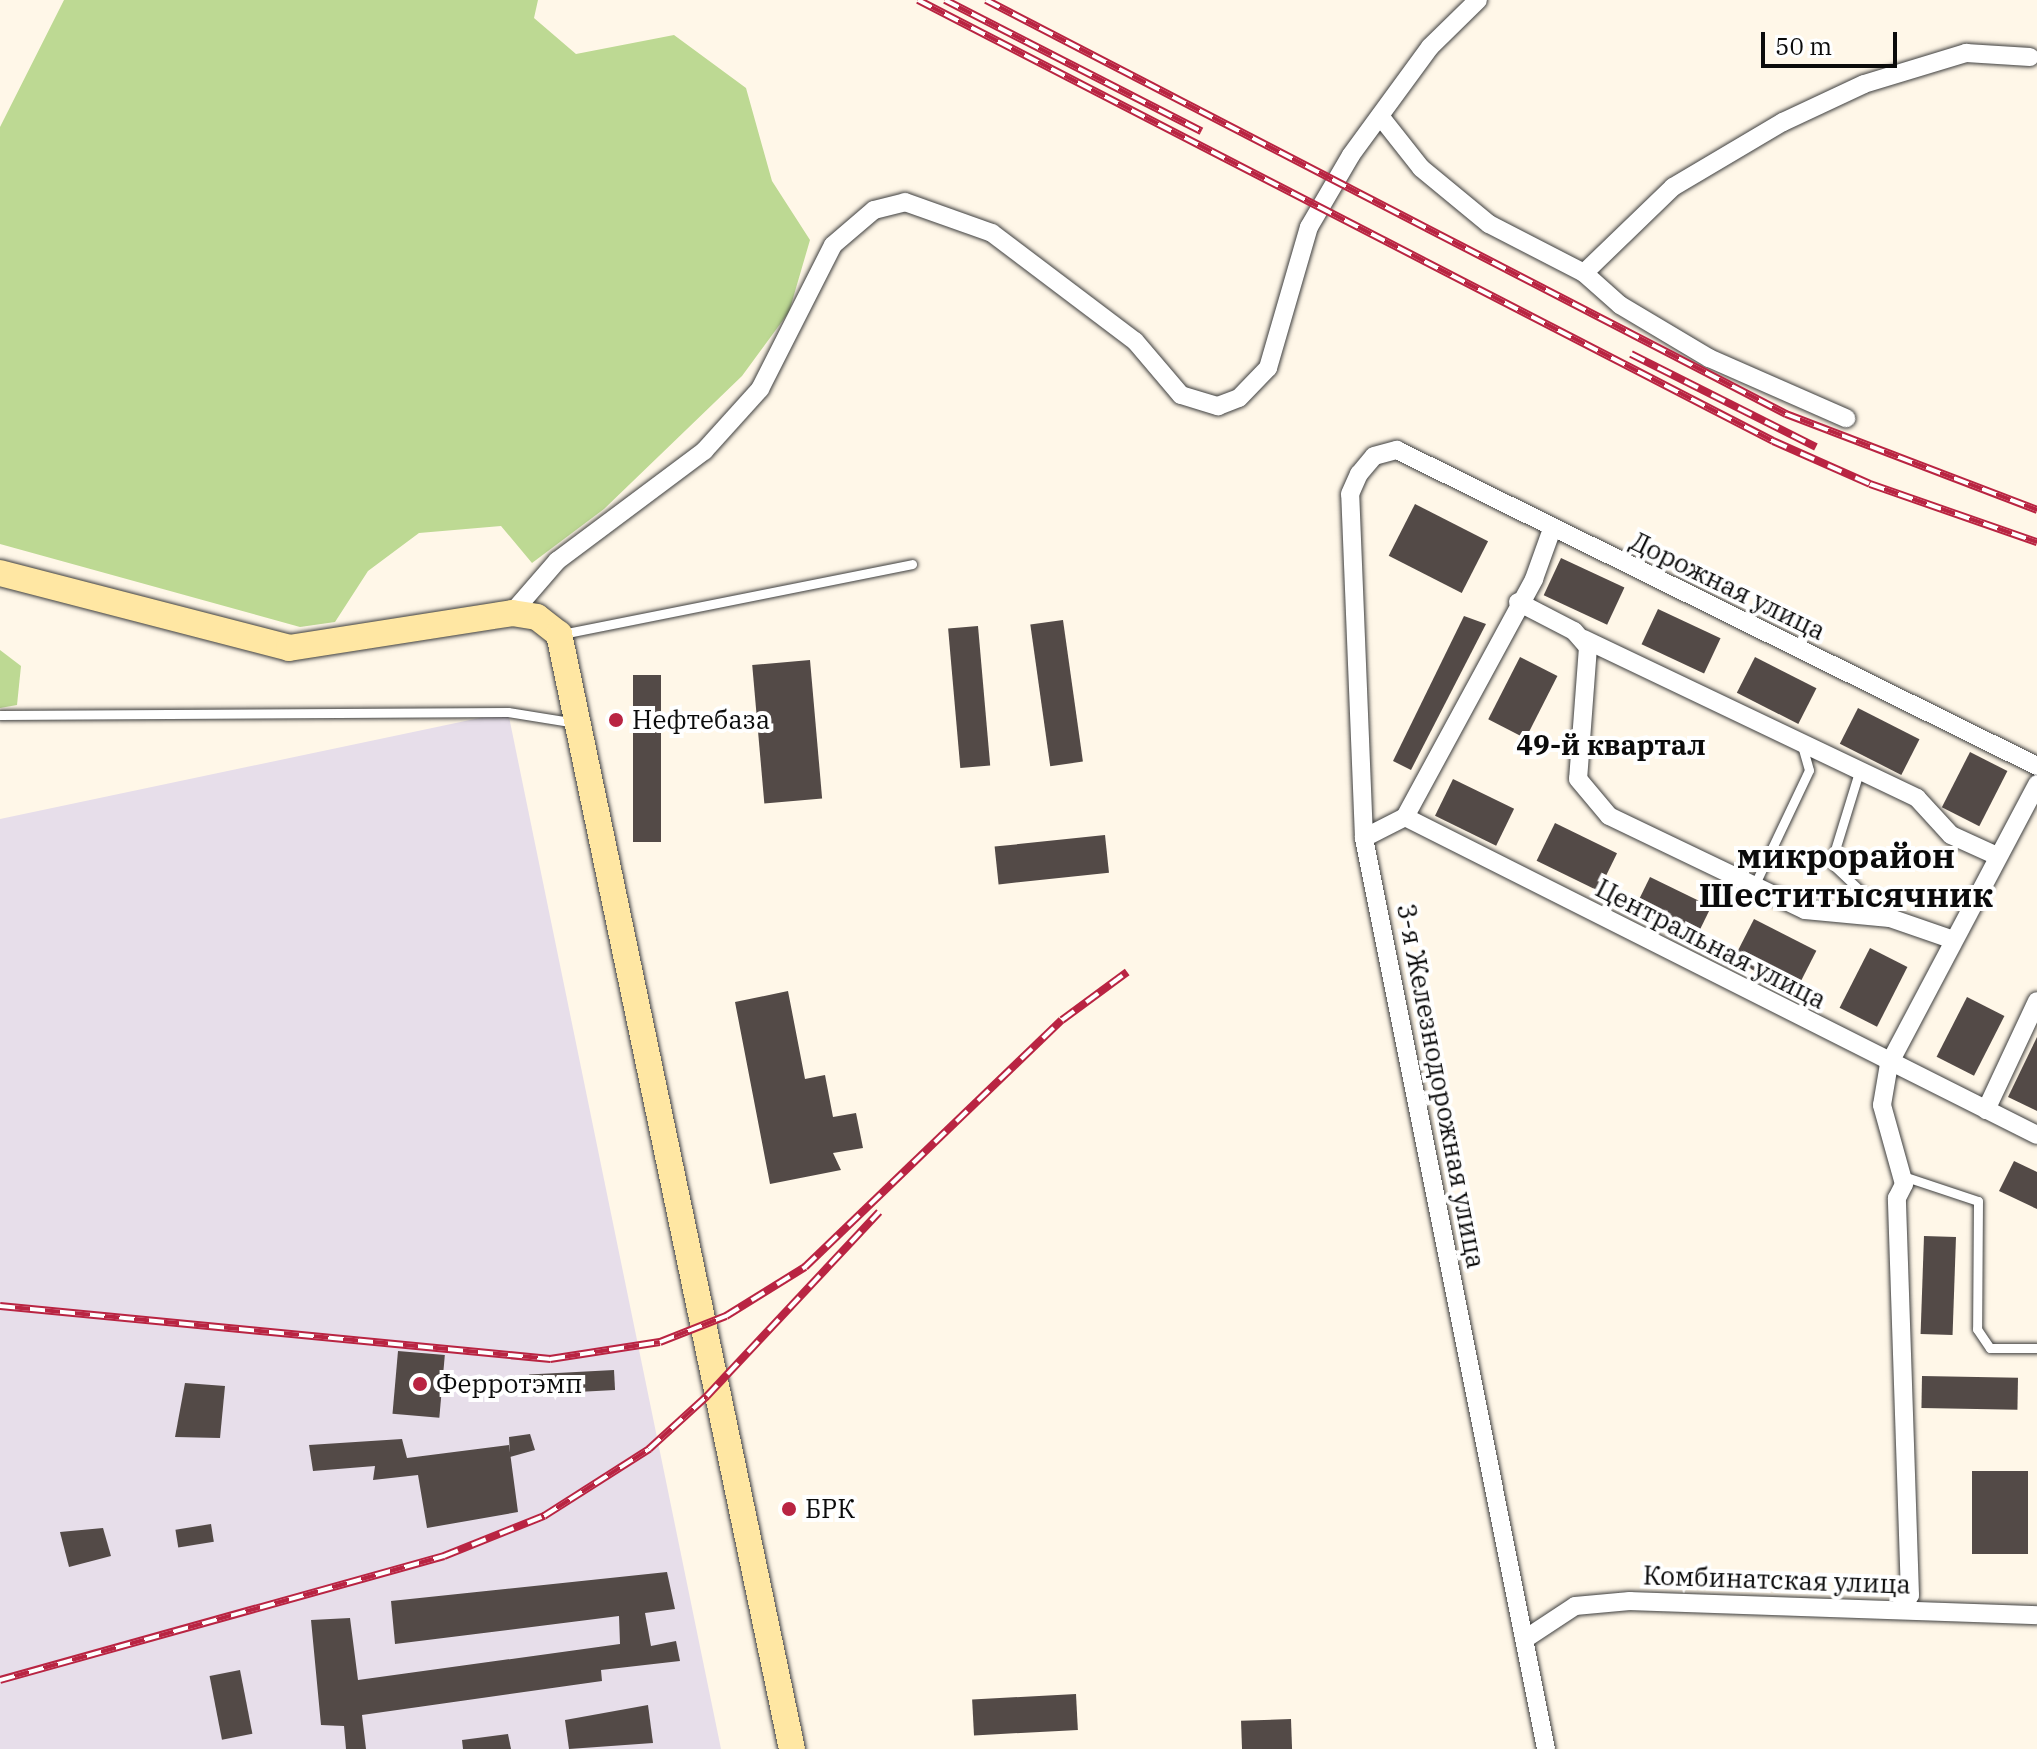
<!DOCTYPE html>
<meta charset="utf-8">
<style>
body{margin:0}
#map{position:relative;width:2037px;height:1749px;overflow:hidden;background:#fff7e8;font-family:"IBM Plex Serif",serif}
div>[style]{position:absolute}
.industrial>*{inset:0;background:#e7deea}
.forest>*{inset:0;background:#bdd993}
.building>*{inset:0;background:#534a47;transform-origin:0 0}
.roads{filter:drop-shadow(0 0 2px #3e3e3e) drop-shadow(0 0 2px #3e3e3e)}
.lane>*{height:9px;margin:-4.5px;padding:0 4.5px;transform-origin:4.5px;border-radius:4.5px;background:#fff}
.street>*{height:18px;margin:-9px;padding:0 9px;transform-origin:9px;border-radius:9px;background:#fff}
.secondary>*{height:26px;margin:-13px;padding:0 13px;transform-origin:13px;border-radius:13px;background:#ffe7a3}
.rail>*{height:8px;margin-top:-4px;transform-origin:0;background:repeating-linear-gradient(90deg,#fff 0 15px,#b92442 0 30px);box-sizing:border-box;border-block:2px solid #b92442}
.dots>*{width:22px;height:22px;translate:-50% -50%;box-sizing:border-box;border:4px solid #fff;border-radius:50%}
span{translate:-50% -50%;white-space:nowrap;text-align:center;line-height:1.15;-webkit-text-stroke:8px #fff;paint-order:stroke}
.street-label{font-size:26px;color:#0b0b0b}
.poi-label{font-size:26px;color:#0b0b0b}
.left{translate:0 -50%;text-align:left}
.neighbourhood-label{font-size:28px;color:#0b0b0b;font-weight:700}
.district-label{font-size:34px;color:#0b0b0b;font-weight:700}
.scale{position:absolute;left:1761px;top:32px;width:136px;height:36px;box-sizing:border-box;border:4px solid #0b0b0b;border-top:0;padding-left:10px;font-size:24px;line-height:28px;white-space:nowrap;color:#0b0b0b;-webkit-text-stroke:6px #fff;paint-order:stroke}
</style>
<div id="map">
<div class="industrial">
<i style="clip-path:polygon(508px 712px,721px 1749px,0 1749px,0 819px)"></i>
</div>
<div class="forest">
<i style="clip-path:polygon(64px 0,538px 0,534px 18px,576px 54px,674px 35px,746px 88px,772px 181px,810px 240px,789px 312px,742px 376px,604px 509px,532px 563px,501px 526px,419px 533px,368px 571px,335px 622px,300px 627px,0 544px,0 127px)"></i>
<i style="clip-path:polygon(0 650px,21px 666px,17px 705px,0 708px)"></i>
</div>
<div class="building">
<i style="left:1415px;top:504px;width:82px;height:58px;rotate:27deg"></i>
<i style="left:1561px;top:558px;width:70px;height:41px;rotate:25deg"></i>
<i style="left:1658px;top:609px;width:69px;height:39px;rotate:25deg"></i>
<i style="clip-path:polygon(1464px 616px,1486px 624px,1411px 770px,1393px 761px)"></i>
<i style="left:1063px;top:620px;width:143px;height:33px;rotate:82deg"></i>
<i style="left:978px;top:626px;width:140px;height:30px;rotate:85deg"></i>
<i style="left:1520px;top:657px;width:42px;height:70px;rotate:27deg"></i>
<i style="left:1755px;top:657px;width:69px;height:40px;rotate:27deg"></i>
<i style="left:810px;top:660px;width:139px;height:58px;rotate:85deg"></i>
<i style="left:633px;top:675px;width:28px;height:167px"></i>
<i style="left:1858px;top:708px;width:69px;height:40px;rotate:27deg"></i>
<i style="left:1970px;top:752px;width:42px;height:62px;rotate:27deg"></i>
<i style="left:1453px;top:779px;width:68px;height:41px;rotate:26deg"></i>
<i style="left:1555px;top:823px;width:69px;height:42px;rotate:26deg"></i>
<i style="left:1105px;top:835px;width:38px;height:111px;rotate:84deg"></i>
<i style="left:1650px;top:877px;width:68px;height:39px;rotate:26deg"></i>
<i style="left:1754px;top:919px;width:70px;height:46px;rotate:27deg"></i>
<i style="left:1870px;top:948px;width:42px;height:67px;rotate:27deg"></i>
<i style="clip-path:polygon(788px 991px,805px 1079px,825px 1075px,833px 1117px,856px 1113px,863px 1148px,833px 1153px,841px 1170px,770px 1184px,735px 1002px)"></i>
<i style="left:1967px;top:997px;width:42px;height:67px;rotate:27deg"></i>
<i style="clip-path:polygon(2037px 1037px,2037px 1111px,2008px 1097px)"></i>
<i style="clip-path:polygon(2014px 1161px,2037px 1172px,2037px 1209px,1999px 1191px)"></i>
<i style="left:1924px;top:1236px;width:32px;height:98px;rotate:2deg"></i>
<i style="left:398px;top:1351px;width:47px;height:63px;rotate:5deg"></i>
<i style="left:614px;top:1370px;width:20px;height:85px;rotate:87deg"></i>
<i style="left:1922px;top:1376px;width:96px;height:32px;rotate:1deg"></i>
<i style="clip-path:polygon(185px 1383px,225px 1386px,220px 1438px,175px 1437px)"></i>
<i style="clip-path:polygon(530px 1434px,535px 1450px,510px 1457px,509px 1437px)"></i>
<i style="clip-path:polygon(402px 1439px,407px 1458px,509px 1445px,518px 1512px,427px 1528px,418px 1475px,373px 1480px,375px 1466px,313px 1471px,309px 1445px)"></i>
<i style="left:2028px;top:1471px;width:83px;height:56px;rotate:90deg"></i>
<i style="left:211px;top:1524px;width:18px;height:36px;rotate:81deg"></i>
<i style="clip-path:polygon(103px 1528px,111px 1556px,69px 1567px,60px 1532px)"></i>
<i style="clip-path:polygon(667px 1572px,675px 1609px,645px 1613px,651px 1646px,676px 1641px,680px 1661px,601px 1670px,602px 1681px,362px 1715px,366px 1749px,346px 1749px,344px 1726px,321px 1725px,311px 1620px,350px 1618px,358px 1680px,620px 1644px,619px 1616px,395px 1644px,391px 1601px)"></i>
<i style="left:240px;top:1670px;width:65px;height:31px;rotate:79deg"></i>
<i style="left:1076px;top:1694px;width:36px;height:104px;rotate:87deg"></i>
<i style="clip-path:polygon(648px 1705px,653px 1743px,569px 1749px,565px 1720px)"></i>
<i style="left:1291px;top:1719px;width:30px;height:50px;rotate:88deg"></i>
<i style="clip-path:polygon(508px 1734px,511px 1749px,463px 1749px,462px 1740px)"></i>
</div>
<div class="roads">
<div class="lane">
<i style="left:562px;top:634px;width:357px;rotate:-11.3deg"></i>
<i style="left:0;top:715px;width:508px;rotate:-0.34deg"></i>
<i style="left:508px;top:712px;width:69px;rotate:9.2deg"></i>
<i style="left:1859px;top:772px;width:95px;rotate:107.1deg"></i>
<i style="left:1831px;top:863px;width:76px;rotate:43.4deg"></i>
<i style="left:1754px;top:886px;width:128px;rotate:-64.6deg"></i>
<i style="left:1809px;top:770px;width:25px;rotate:-106deg"></i>
<i style="left:1903px;top:1176px;width:79px;rotate:18.4deg"></i>
<i style="left:1978px;top:1201px;width:128px;rotate:90.4deg"></i>
<i style="left:1977px;top:1329px;width:23px;rotate:56deg"></i>
<i style="left:1990px;top:1348px;width:47px"></i>
</div>
<div class="street">
<i style="left:1380px;top:116px;width:66px;rotate:51.7deg"></i>
<i style="left:1421px;top:168px;width:88px;rotate:39.5deg"></i>
<i style="left:1489px;top:224px;width:107px;rotate:27.3deg"></i>
<i style="left:1584px;top:273px;width:124px;rotate:-44deg"></i>
<i style="left:1673px;top:187px;width:128px;rotate:-30.6deg"></i>
<i style="left:1783px;top:122px;width:89px;rotate:-25.1deg"></i>
<i style="left:1864px;top:84px;width:107px;rotate:-16.9deg"></i>
<i style="left:1966px;top:53px;width:64px;rotate:3.6deg"></i>
<i style="left:1584px;top:273px;width:48px;rotate:41.6deg"></i>
<i style="left:1620px;top:305px;width:104px;rotate:30.8deg"></i>
<i style="left:1709px;top:358px;width:150px;rotate:23.7deg"></i>
<i style="left:1518px;top:602px;width:63px;rotate:27.4deg"></i>
<i style="left:1574px;top:631px;width:21px;rotate:49deg"></i>
<i style="left:1588px;top:647px;width:132px;rotate:94.3deg"></i>
<i style="left:1578px;top:779px;width:48px;rotate:50deg"></i>
<i style="left:1609px;top:816px;width:217px;rotate:25.6deg"></i>
<i style="left:1805px;top:910px;width:85px;rotate:5.4deg"></i>
<i style="left:1890px;top:918px;width:65px;rotate:19deg"></i>
<i style="left:512px;top:613px;width:69px;rotate:-49.1deg"></i>
<i style="left:557px;top:561px;width:184px;rotate:-36.8deg"></i>
<i style="left:704px;top:451px;width:84px;rotate:-47.9deg"></i>
<i style="left:760px;top:389px;width:161px;rotate:-63.1deg"></i>
<i style="left:833px;top:245px;width:54px;rotate:-40.5deg"></i>
<i style="left:874px;top:210px;width:32px;rotate:-14deg"></i>
<i style="left:905px;top:202px;width:92px;rotate:19.6deg"></i>
<i style="left:992px;top:233px;width:179px;rotate:37.1deg"></i>
<i style="left:1135px;top:341px;width:71px;rotate:49.6deg"></i>
<i style="left:1181px;top:395px;width:39px;rotate:17deg"></i>
<i style="left:1218px;top:406px;width:22px;rotate:-21deg"></i>
<i style="left:1239px;top:398px;width:42px;rotate:-46deg"></i>
<i style="left:1268px;top:368px;width:147px;rotate:-73.8deg"></i>
<i style="left:1309px;top:227px;width:83px;rotate:-59.7deg"></i>
<i style="left:1351px;top:155px;width:134px;rotate:-53.8deg"></i>
<i style="left:1430px;top:47px;width:67px;rotate:-44.4deg"></i>
<i style="left:1584px;top:639px;width:369px;rotate:25.5deg"></i>
<i style="left:1917px;top:798px;width:50px;rotate:47.4deg"></i>
<i style="left:1951px;top:835px;width:51px;rotate:24.5deg"></i>
<i style="left:1405px;top:817px;width:271px;rotate:-61.5deg"></i>
<i style="left:1534px;top:579px;width:53px;rotate:-70.2deg"></i>
<i style="left:1364px;top:838px;width:46px;rotate:-27.1deg"></i>
<i style="left:1405px;top:817px;width:707px;rotate:26.71deg"></i>
<i style="left:1986px;top:1110px;width:120px;rotate:-64.9deg"></i>
<i style="left:1898px;top:1610px;width:19px;rotate:-51deg"></i>
<i style="left:1910px;top:1595px;width:397px;rotate:-91.9deg"></i>
<i style="left:1897px;top:1198px;width:16px;rotate:-63deg"></i>
<i style="left:1904px;top:1184px;width:82px;rotate:-105.6deg"></i>
<i style="left:1882px;top:1105px;width:42px;rotate:-80.3deg"></i>
<i style="left:1889px;top:1064px;width:317px;rotate:-62.1deg"></i>
<i style="left:1525px;top:1639px;width:60px;rotate:-33.4deg"></i>
<i style="left:1575px;top:1606px;width:55px;rotate:-5.2deg"></i>
<i style="left:1630px;top:1601px;width:407px;rotate:2deg"></i>
<i style="left:1546px;top:1749px;width:929px;rotate:-101.3deg"></i>
<i style="left:1364px;top:838px;width:344px;rotate:-92.3deg"></i>
<i style="left:1350px;top:494px;width:22px;rotate:-66deg"></i>
<i style="left:1359px;top:474px;width:23px;rotate:-50deg"></i>
<i style="left:1374px;top:456px;width:24px;rotate:-15deg"></i>
<i style="left:1397px;top:450px;width:714px;rotate:26.28deg"></i>
</div>
<div class="secondary">
<i style="left:0;top:573px;width:299px;rotate:14.5deg"></i>
<i style="left:289px;top:648px;width:226px;rotate:-8.9deg"></i>
<i style="left:512px;top:613px;width:25px;rotate:9deg"></i>
<i style="left:537px;top:617px;width:28px;rotate:38deg"></i>
<i style="left:559px;top:634px;width:1139px;rotate:78.2deg"></i>
</div>
</div>
<div class="rail">
<i style="left:918px;top:0;width:962px;rotate:27.28deg"></i>
<i style="left:1773px;top:441px;width:106px;rotate:23.9deg"></i>
<i style="left:1870px;top:484px;width:177px;rotate:19.2deg"></i>
<i style="left:945px;top:0;width:288px;rotate:27.1deg"></i>
<i style="left:986px;top:0;width:901px;rotate:27.36deg"></i>
<i style="left:1786px;top:414px;width:269px;rotate:20.9deg"></i>
<i style="left:1631px;top:354px;width:207px;rotate:26.7deg"></i>
<i style="left:0;top:1306px;width:553px;rotate:5.5deg"></i>
<i style="left:550px;top:1359px;width:111px;rotate:-8.8deg"></i>
<i style="left:660px;top:1342px;width:71px;rotate:-21.5deg"></i>
<i style="left:726px;top:1316px;width:93px;rotate:-31.8deg"></i>
<i style="left:805px;top:1267px;width:356px;rotate:-43.9deg"></i>
<i style="left:1062px;top:1020px;width:81px;rotate:-36.4deg"></i>
<i style="left:0;top:1680px;width:461px;rotate:-15.6deg"></i>
<i style="left:444px;top:1556px;width:108px;rotate:-21.8deg"></i>
<i style="left:544px;top:1516px;width:125px;rotate:-32.5deg"></i>
<i style="left:649px;top:1449px;width:79px;rotate:-42.4deg"></i>
<i style="left:707px;top:1396px;width:252px;rotate:-46.9deg"></i>
</div>
<div class="dots">
<i style="left:616px;top:720px;background:#b92442"></i>
<i style="left:420px;top:1384px;background:#b92442"></i>
<i style="left:789px;top:1509px;background:#b92442"></i>
</div>
<div class="street-label">
<span style="left:1728px;top:586px;rotate:26deg">Дорожная улица</span>
<span style="left:1711px;top:944px;rotate:27deg">Центральная улица</span>
<span style="left:1441px;top:1086px;rotate:79deg">3-я Железнодорожная улица</span>
<span style="left:1777px;top:1580px;rotate:2deg">Комбинатская улица</span>
</div>
<div class="poi-label">
<span class="left" style="left:632px;top:720px">Нефтебаза</span>
<span class="left" style="left:436px;top:1384px">Ферротэмп</span>
<span class="left" style="left:805px;top:1509px">БРК</span>
</div>
<div class="neighbourhood-label">
<span style="left:1611px;top:745px">49-й квартал</span>
</div>
<div class="district-label">
<span style="left:1846px;top:875px">микрорайон<br>Шеститысячник</span>
</div>
<div class="scale">50 m</div>
</div>
